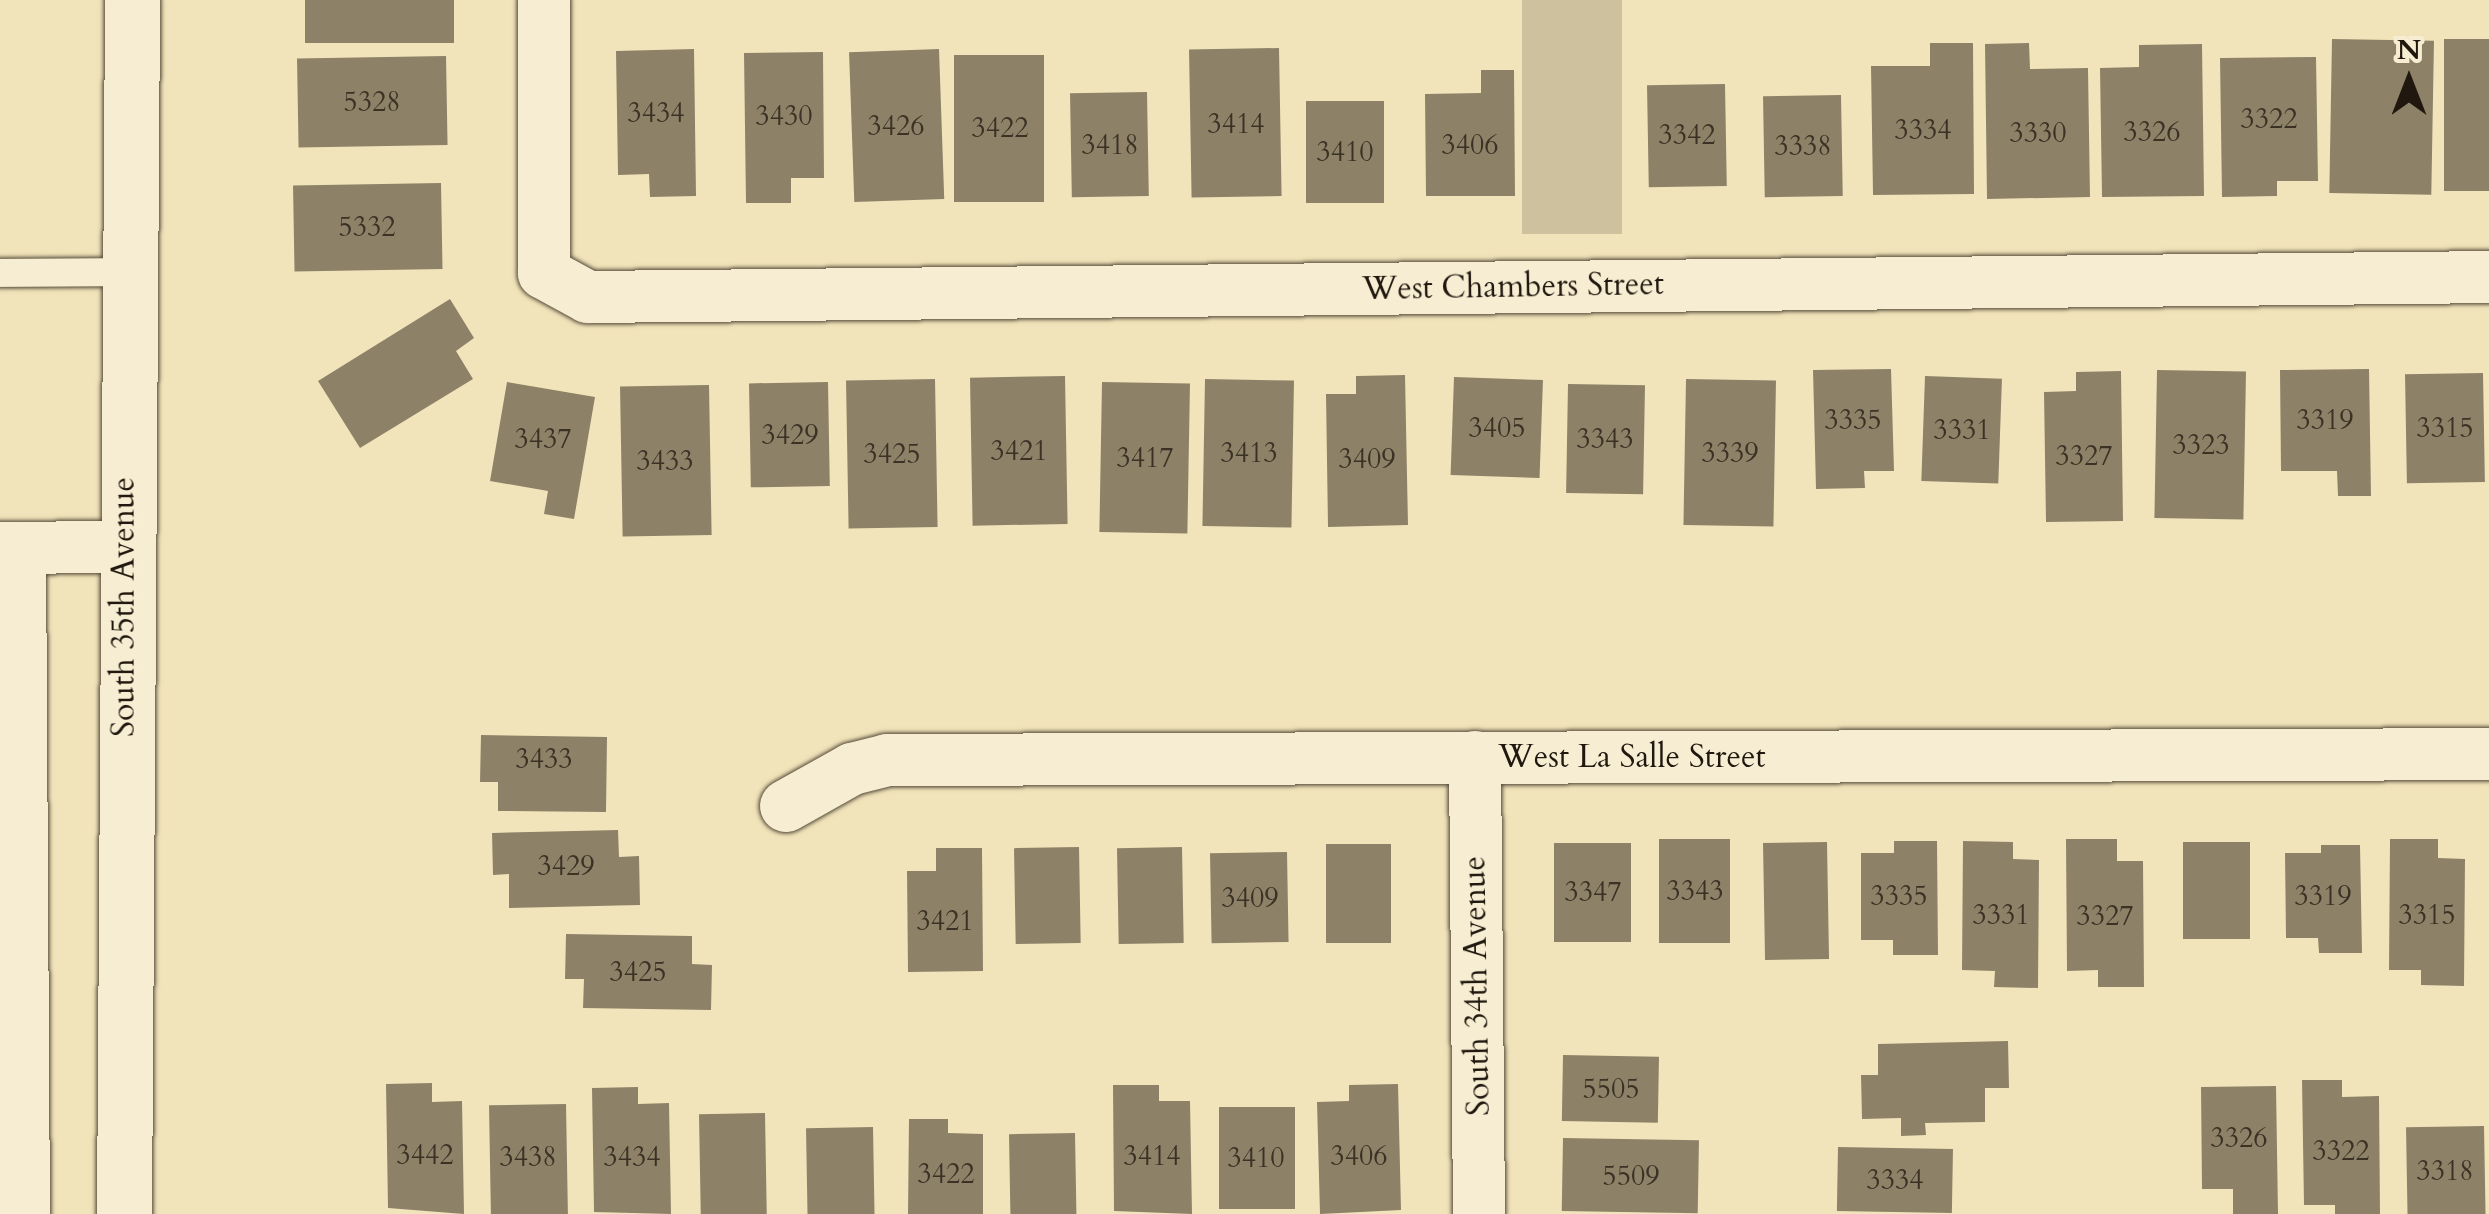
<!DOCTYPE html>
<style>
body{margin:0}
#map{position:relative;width:2489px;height:1214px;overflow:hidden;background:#f2e4ba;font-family:Cardo,serif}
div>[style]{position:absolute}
.green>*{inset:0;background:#cec19d;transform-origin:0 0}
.building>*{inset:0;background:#8d8268;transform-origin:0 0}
.roads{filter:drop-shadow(0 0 2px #544b3a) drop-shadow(0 0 2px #544b3a)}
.lane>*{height:28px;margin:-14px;padding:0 14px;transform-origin:14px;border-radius:14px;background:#f7edd2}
.street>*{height:52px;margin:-26px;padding:0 26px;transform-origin:26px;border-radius:26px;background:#f7edd2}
.secondary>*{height:55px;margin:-27.5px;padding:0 27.5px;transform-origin:27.5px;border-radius:27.5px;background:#f7edd2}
span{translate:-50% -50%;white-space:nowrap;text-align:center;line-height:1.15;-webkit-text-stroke:8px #f7edd2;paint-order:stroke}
.number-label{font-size:28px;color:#3b3225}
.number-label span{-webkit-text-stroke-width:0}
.street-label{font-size:32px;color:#20180f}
.north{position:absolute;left:2359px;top:30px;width:100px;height:100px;-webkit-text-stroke:8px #f7edd2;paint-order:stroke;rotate:0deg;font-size:28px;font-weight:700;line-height:40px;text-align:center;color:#20180f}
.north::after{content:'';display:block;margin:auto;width:35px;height:45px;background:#20180f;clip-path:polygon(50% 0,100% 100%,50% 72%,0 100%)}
</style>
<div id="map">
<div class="green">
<i style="left:1522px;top:0;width:100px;height:234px"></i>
</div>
<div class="building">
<i style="left:305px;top:0;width:149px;height:43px"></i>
<i style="left:2332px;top:39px;width:102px;height:154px;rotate:1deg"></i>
<i style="left:2444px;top:39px;width:45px;height:152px"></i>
<i style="clip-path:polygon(1930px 43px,1973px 43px,1974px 194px,1873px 195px,1871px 66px,1930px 66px)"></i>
<i style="clip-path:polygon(2029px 43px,2030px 69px,2088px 68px,2090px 197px,1987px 199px,1985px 44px)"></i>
<i style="clip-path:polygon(2202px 44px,2204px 196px,2102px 197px,2100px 68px,2139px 67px,2139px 45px)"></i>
<i style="left:1279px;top:48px;width:148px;height:90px;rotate:89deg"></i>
<i style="clip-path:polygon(694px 49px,696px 196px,650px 197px,649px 174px,618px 175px,616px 51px)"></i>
<i style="left:939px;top:49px;width:150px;height:90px;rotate:88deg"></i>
<i style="clip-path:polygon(823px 52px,824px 178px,791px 178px,791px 203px,746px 203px,744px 53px)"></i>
<i style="left:954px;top:55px;width:90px;height:147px"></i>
<i style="left:446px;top:56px;width:89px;height:149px;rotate:89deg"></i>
<i style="clip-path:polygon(2316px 57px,2318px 181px,2277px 181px,2277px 196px,2222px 197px,2220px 58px)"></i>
<i style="clip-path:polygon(1481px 70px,1514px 70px,1515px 196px,1426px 196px,1425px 94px,1481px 93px)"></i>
<i style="left:1725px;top:84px;width:102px;height:78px;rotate:89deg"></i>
<i style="left:1147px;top:92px;width:104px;height:77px;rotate:89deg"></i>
<i style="left:1841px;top:95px;width:101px;height:78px;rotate:89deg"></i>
<i style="left:1384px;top:101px;width:102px;height:78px;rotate:90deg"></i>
<i style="left:441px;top:183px;width:86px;height:148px;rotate:89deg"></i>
<i style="clip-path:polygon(450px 299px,474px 338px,456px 351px,473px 379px,360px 448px,318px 381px)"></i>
<i style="clip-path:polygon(1891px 369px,1894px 471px,1864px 471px,1865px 488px,1816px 489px,1813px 370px)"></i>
<i style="clip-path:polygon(2369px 369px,2371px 496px,2338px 496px,2337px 471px,2281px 471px,2280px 370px)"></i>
<i style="left:2157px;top:370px;width:89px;height:148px;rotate:1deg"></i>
<i style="clip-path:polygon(2121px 371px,2123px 521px,2046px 522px,2044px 392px,2076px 391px,2076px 372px)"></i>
<i style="left:2483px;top:373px;width:109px;height:78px;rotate:89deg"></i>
<i style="clip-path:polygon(1405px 375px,1408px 525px,1328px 527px,1326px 394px,1356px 394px,1356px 376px)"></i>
<i style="left:1065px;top:376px;width:148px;height:95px;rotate:89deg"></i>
<i style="left:1925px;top:376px;width:77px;height:105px;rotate:2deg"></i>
<i style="left:1454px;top:377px;width:89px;height:98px;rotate:2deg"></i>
<i style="left:935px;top:379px;width:148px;height:89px;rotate:89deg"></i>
<i style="left:1205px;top:379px;width:89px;height:147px;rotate:1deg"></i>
<i style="left:1686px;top:379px;width:90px;height:146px;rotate:1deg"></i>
<i style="clip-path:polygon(507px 382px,595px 397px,574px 519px,544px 514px,548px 491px,490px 481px)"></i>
<i style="left:828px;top:382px;width:104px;height:79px;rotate:89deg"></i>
<i style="left:1102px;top:382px;width:88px;height:150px;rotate:1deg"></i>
<i style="left:1568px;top:384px;width:77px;height:109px;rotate:1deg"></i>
<i style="left:709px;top:385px;width:150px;height:89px;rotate:89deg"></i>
<i style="clip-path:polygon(481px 735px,607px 737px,606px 812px,498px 811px,498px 782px,480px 782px)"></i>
<i style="clip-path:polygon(618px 830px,619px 857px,639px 856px,640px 905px,509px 908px,509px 874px,493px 875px,492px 833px)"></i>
<i style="left:1659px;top:839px;width:71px;height:104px"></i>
<i style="clip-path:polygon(2066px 839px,2117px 839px,2117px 861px,2143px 861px,2144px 987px,2098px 987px,2098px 970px,2067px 971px)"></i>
<i style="clip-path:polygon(2390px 839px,2438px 839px,2438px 858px,2465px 859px,2464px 986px,2421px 985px,2421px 970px,2389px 970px)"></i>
<i style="clip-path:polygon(1894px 841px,1937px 841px,1938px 955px,1893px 955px,1893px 940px,1861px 940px,1861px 853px,1894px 853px)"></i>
<i style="clip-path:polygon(1963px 841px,2013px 842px,2013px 859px,2039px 860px,2038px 988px,1994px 987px,1995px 971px,1962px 970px)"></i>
<i style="left:1827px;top:842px;width:117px;height:64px;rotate:89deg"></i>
<i style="left:2183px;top:842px;width:67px;height:97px"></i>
<i style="left:1554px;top:843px;width:77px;height:99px"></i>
<i style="left:1391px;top:844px;width:99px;height:65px;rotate:90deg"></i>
<i style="clip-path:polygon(2321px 845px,2360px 845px,2362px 953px,2319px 953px,2318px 938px,2286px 938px,2285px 853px,2321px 853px)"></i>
<i style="left:1079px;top:847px;width:96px;height:65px;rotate:89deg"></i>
<i style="left:1182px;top:847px;width:96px;height:65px;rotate:89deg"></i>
<i style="clip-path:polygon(936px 848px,982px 848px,983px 971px,908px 972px,907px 871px,936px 871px)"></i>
<i style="left:1287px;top:852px;width:90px;height:77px;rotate:89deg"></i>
<i style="clip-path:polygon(566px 934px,692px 936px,692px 964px,712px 965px,711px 1010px,583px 1008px,584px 979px,565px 979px)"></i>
<i style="clip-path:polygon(2008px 1041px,2009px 1088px,1985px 1088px,1985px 1122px,1925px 1123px,1926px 1135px,1901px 1136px,1901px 1118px,1862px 1119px,1861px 1075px,1878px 1075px,1878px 1044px)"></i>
<i style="left:1563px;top:1055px;width:96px;height:66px;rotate:1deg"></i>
<i style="clip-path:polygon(2302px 1080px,2342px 1080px,2342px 1097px,2379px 1096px,2380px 1214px,2335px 1214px,2335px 1205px,2304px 1205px)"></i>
<i style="clip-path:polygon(432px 1083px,432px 1102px,462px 1101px,464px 1214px,388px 1208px,386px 1084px)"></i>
<i style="clip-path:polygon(1398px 1084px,1401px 1210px,1320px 1214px,1317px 1102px,1349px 1101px,1349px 1085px)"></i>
<i style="clip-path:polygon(1113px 1085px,1159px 1085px,1159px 1101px,1190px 1101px,1192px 1214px,1114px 1211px)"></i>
<i style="clip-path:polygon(2276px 1086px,2278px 1214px,2233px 1214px,2233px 1189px,2202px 1189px,2201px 1087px)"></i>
<i style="clip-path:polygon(638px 1087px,638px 1104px,669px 1103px,671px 1214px,594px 1212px,592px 1088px)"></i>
<i style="left:566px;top:1104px;width:110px;height:77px;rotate:89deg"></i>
<i style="left:1219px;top:1107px;width:76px;height:102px"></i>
<i style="left:765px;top:1113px;width:101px;height:66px;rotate:89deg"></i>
<i style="clip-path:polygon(909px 1119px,948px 1119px,948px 1133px,983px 1134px,983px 1214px,908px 1214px)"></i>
<i style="left:2484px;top:1126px;width:88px;height:78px;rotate:89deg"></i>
<i style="left:873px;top:1127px;width:87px;height:67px;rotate:89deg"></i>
<i style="left:1075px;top:1133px;width:81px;height:66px;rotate:89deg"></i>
<i style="left:1563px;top:1138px;width:136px;height:73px;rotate:1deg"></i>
<i style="left:1838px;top:1147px;width:115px;height:64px;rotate:1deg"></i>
</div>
<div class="roads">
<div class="lane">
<i style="left:0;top:273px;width:128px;rotate:-0.4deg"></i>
</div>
<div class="street">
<i style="left:544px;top:0;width:273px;rotate:90deg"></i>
<i style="left:544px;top:273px;width:50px;rotate:28.6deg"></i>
<i style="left:588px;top:297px;width:1901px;rotate:-0.6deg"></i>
<i style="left:0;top:548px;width:124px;rotate:-0.5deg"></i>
<i style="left:20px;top:548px;width:666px;rotate:89.66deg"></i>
<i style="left:1475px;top:757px;width:457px;rotate:89.5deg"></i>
<i style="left:786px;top:806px;width:76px;rotate:-29.3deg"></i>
<i style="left:852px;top:769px;width:36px;rotate:-14deg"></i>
<i style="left:887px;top:760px;width:1602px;rotate:-0.21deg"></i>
</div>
<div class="secondary">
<i style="left:124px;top:1214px;width:1214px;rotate:-89.62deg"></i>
</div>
</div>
<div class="number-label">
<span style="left:372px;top:102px">5328</span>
<span style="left:656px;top:113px">3434</span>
<span style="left:784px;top:116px">3430</span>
<span style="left:2269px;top:119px">3322</span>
<span style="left:1236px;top:124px">3414</span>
<span style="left:896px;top:126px">3426</span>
<span style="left:1000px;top:128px">3422</span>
<span style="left:1923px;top:130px">3334</span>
<span style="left:2152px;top:132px">3326</span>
<span style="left:2038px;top:133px">3330</span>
<span style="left:1687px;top:135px">3342</span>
<span style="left:1110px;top:145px">3418</span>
<span style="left:1470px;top:145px">3406</span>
<span style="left:1803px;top:146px">3338</span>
<span style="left:1345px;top:152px">3410</span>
<span style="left:367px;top:227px">5332</span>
<span style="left:1853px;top:420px">3335</span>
<span style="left:2325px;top:420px">3319</span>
<span style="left:1497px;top:428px">3405</span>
<span style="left:2445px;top:428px">3315</span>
<span style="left:1962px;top:430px">3331</span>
<span style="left:790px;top:435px">3429</span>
<span style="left:543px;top:439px">3437</span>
<span style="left:1605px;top:439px">3343</span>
<span style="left:2201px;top:445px">3323</span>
<span style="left:1019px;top:451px">3421</span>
<span style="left:1249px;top:453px">3413</span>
<span style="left:1730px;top:453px">3339</span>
<span style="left:892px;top:454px">3425</span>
<span style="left:2084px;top:456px">3327</span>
<span style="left:1145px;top:458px">3417</span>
<span style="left:1367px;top:459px">3409</span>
<span style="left:665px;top:461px">3433</span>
<span style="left:544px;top:759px">3433</span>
<span style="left:566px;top:866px">3429</span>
<span style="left:1695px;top:891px">3343</span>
<span style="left:1593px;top:892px">3347</span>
<span style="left:1899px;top:896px">3335</span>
<span style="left:2323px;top:896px">3319</span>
<span style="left:1250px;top:898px">3409</span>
<span style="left:2001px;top:915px">3331</span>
<span style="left:2427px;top:915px">3315</span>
<span style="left:2105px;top:916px">3327</span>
<span style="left:945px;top:921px">3421</span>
<span style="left:638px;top:972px">3425</span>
<span style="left:1611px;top:1089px">5505</span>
<span style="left:2239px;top:1138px">3326</span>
<span style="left:2341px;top:1151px">3322</span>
<span style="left:425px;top:1155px">3442</span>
<span style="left:1152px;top:1156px">3414</span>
<span style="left:1359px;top:1156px">3406</span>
<span style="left:528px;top:1157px">3438</span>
<span style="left:632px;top:1157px">3434</span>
<span style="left:1256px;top:1158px">3410</span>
<span style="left:2445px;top:1171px">3318</span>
<span style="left:946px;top:1174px">3422</span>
<span style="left:1631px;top:1176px">5509</span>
<span style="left:1895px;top:1180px">3334</span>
</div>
<div class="street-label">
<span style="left:1513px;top:287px;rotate:-1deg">West Chambers Street</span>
<span style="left:124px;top:607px;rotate:-90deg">South 35th Avenue</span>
<span style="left:1632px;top:757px">West La Salle Street</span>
<span style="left:1477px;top:986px;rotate:-91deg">South 34th Avenue</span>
</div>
<div class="north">N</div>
</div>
